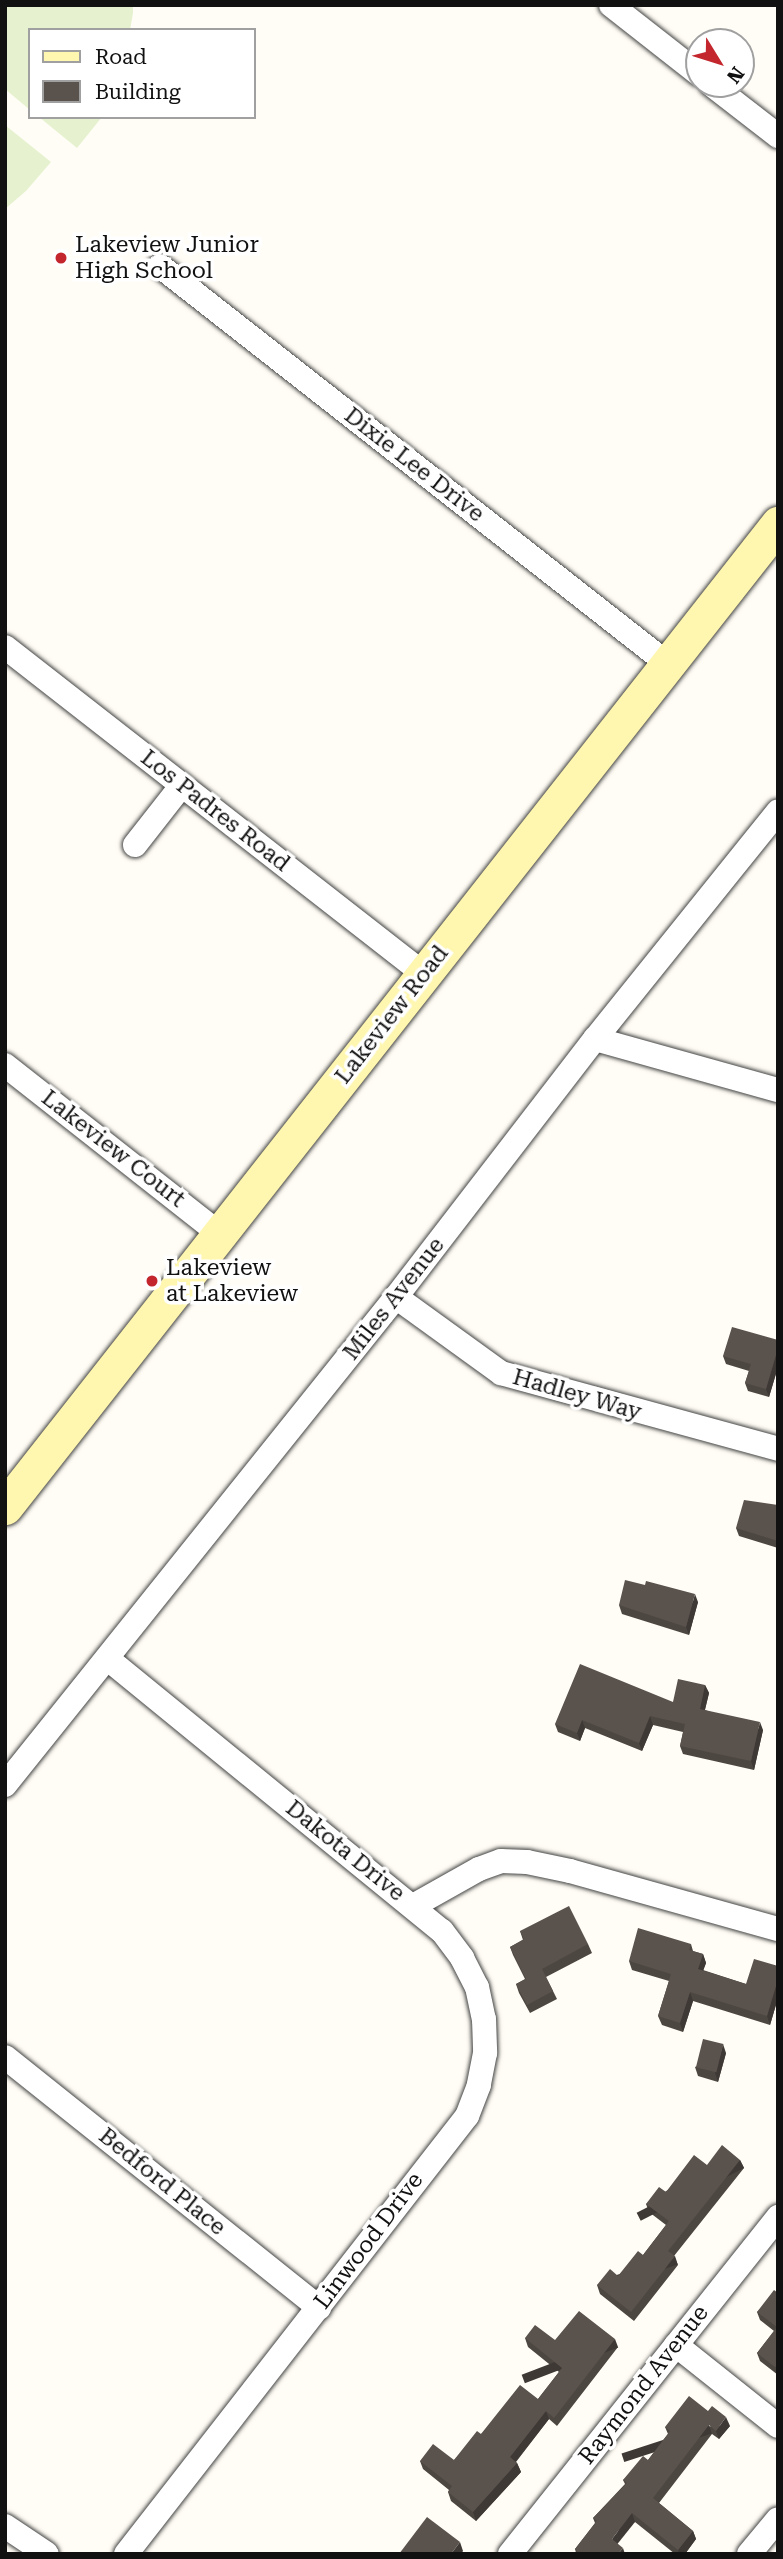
<!DOCTYPE html>
<style>
body{margin:0}
#map{position:relative;width:783px;height:2559px;overflow:hidden;background:#fffdf5;font-family:"Roboto Serif",serif}
div>[style]{position:absolute}
.pitch>*{inset:0;background:#e6f2cf}
.roads{filter:drop-shadow(0 0 2px #444) drop-shadow(0 0 2px #444)}
.minor>*{height:24px;margin:-12px;padding:0 12px;transform-origin:12px;border-radius:12px;background:#fff}
.secondary>*{height:35px;margin:-17.5px;padding:0 17.5px;transform-origin:17.5px;border-radius:17.5px;background:#fff6b0}
.wall>*{inset:0;background:#4d4742}
.shaded-wall>*{inset:0;background:#3f3936;transform-origin:0 0}
.building>*{inset:0;background:#5a524d;transform-origin:0 0}
.dots>*{width:19px;height:19px;translate:-50% -50%;box-sizing:border-box;border:4px solid #fff;border-radius:50%}
span{translate:-50% -50%;white-space:nowrap;text-align:center;line-height:1.15;-webkit-text-stroke:7px #fff;paint-order:stroke}
.poi-label{font-size:23px;color:#111}
.left{translate:0 -50%;text-align:left}
.street-label{font-size:23px;color:#111}
.frame{position:absolute;inset:0;border:7px solid #111;pointer-events:none}
.legend{position:absolute;left:28px;top:28px;width:228px;height:91px;box-sizing:border-box;background:#fff;border:2px solid #a0a0a0;margin:0;padding:9px 12px;list-style:none;font-size:21px;color:#111}
.legend li{display:flex;align-items:center;gap:14px;height:35px}
.legend b{width:35px;border:2px solid #a0a0a0}
.north{position:absolute;left:685px;top:28px;width:70px;height:70px;box-sizing:border-box;background:#fff;border:2px solid #a0a0a0;border-radius:50%;rotate:128deg;font-size:19px;font-weight:700;line-height:28px;text-align:center;color:#111}
.north::after{content:'';display:block;margin:auto;width:24px;height:32px;background:#c4262e;clip-path:polygon(50% 0,100% 100%,50% 72%,0 100%)}
</style>
<div id="map">
<div class="pitch">
<i style="clip-path:polygon(5px 5px,133px 5px,133px 13px,130px 30px,30px 30px,30px 110px,5px 89px)"></i>
<i style="clip-path:polygon(39px 117px,102px 117px,77px 148px)"></i>
<i style="clip-path:polygon(5px 125px,51px 162px,26px 191px,5px 209px)"></i>
</div>
<div class="roads">
<div class="minor">
<i style="left:611px;top:5px;width:112px;rotate:38.1deg"></i>
<i style="left:711px;top:84px;width:85px;rotate:37.8deg"></i>
<i style="left:160px;top:266px;width:645px;rotate:38.08deg"></i>
<i style="left:5px;top:647px;width:531px;rotate:37.97deg"></i>
<i style="left:135px;top:845px;width:76px;rotate:-51.9deg"></i>
<i style="left:595px;top:1039px;width:190px;rotate:15.6deg"></i>
<i style="left:5px;top:1065px;width:273px;rotate:38.2deg"></i>
<i style="left:396px;top:1297px;width:130px;rotate:35.9deg"></i>
<i style="left:501px;top:1373px;width:287px;rotate:15.3deg"></i>
<i style="left:108px;top:1659px;width:431px;rotate:39.2deg"></i>
<i style="left:442px;top:1931px;width:34px;rotate:53deg"></i>
<i style="left:462px;top:1958px;width:33px;rotate:63deg"></i>
<i style="left:477px;top:1987px;width:33px;rotate:78deg"></i>
<i style="left:484px;top:2019px;width:34px;rotate:88deg"></i>
<i style="left:485px;top:2053px;width:33px;rotate:101deg"></i>
<i style="left:479px;top:2085px;width:33px;rotate:111deg"></i>
<i style="left:467px;top:2116px;width:555px;rotate:127.9deg"></i>
<i style="left:5px;top:1785px;width:625px;rotate:-51.3deg"></i>
<i style="left:396px;top:1297px;width:326px;rotate:-52.4deg"></i>
<i style="left:595px;top:1039px;width:292px;rotate:-51.2deg"></i>
<i style="left:413px;top:1906px;width:76px;rotate:-29.3deg"></i>
<i style="left:479px;top:1869px;width:23px;rotate:-20deg"></i>
<i style="left:501px;top:1861px;width:26px;rotate:2deg"></i>
<i style="left:527px;top:1862px;width:44px;rotate:11.8deg"></i>
<i style="left:570px;top:1871px;width:216px;rotate:15.6deg"></i>
<i style="left:5px;top:2057px;width:402px;rotate:38.6deg"></i>
<i style="left:676px;top:2345px;width:130px;rotate:38.5deg"></i>
<i style="left:5px;top:2526px;width:50px;rotate:33.7deg"></i>
<i style="left:510px;top:2554px;width:431px;rotate:-51.5deg"></i>
<i style="left:749px;top:2554px;width:45px;rotate:-50.4deg"></i>
</div>
<div class="secondary">
<i style="left:5px;top:1507px;width:1251px;rotate:-51.82deg"></i>
</div>
</div>
<div class="wall">
<i style="clip-path:polygon(778px 1340px,778px 1367px,769px 1397px,748px 1391px,745px 1383px,749px 1371px,726px 1364px,723px 1356px)"></i>
<i style="clip-path:polygon(778px 1505px,778px 1548px,739px 1536px,736px 1528px)"></i>
<i style="clip-path:polygon(698px 1602px,689px 1635px,622px 1614px,619px 1605px)"></i>
<i style="clip-path:polygon(705px 1685px,709px 1693px,705px 1710px,763px 1730px,754px 1770px,683px 1754px,680px 1746px,683px 1732px,653px 1725px,642px 1751px,585px 1728px,580px 1741px,558px 1732px,555px 1724px,673px 1702px)"></i>
<i style="clip-path:polygon(520px 1931px,588px 1944px,592px 1953px,546px 1977px,557px 1999px,530px 2013px,519px 1993px,516px 1984px,525px 1979px,513px 1955px,510px 1947px,523px 1940px)"></i>
<i style="clip-path:polygon(691px 1944px,693px 1951px,703px 1954px,706px 1963px,703px 1970px,746px 1984px,778px 1966px,778px 1998px,770px 2025px,693px 2001px,683px 2032px,662px 2025px,658px 2016px,669px 1981px,632px 1970px,629px 1961px)"></i>
<i style="clip-path:polygon(726px 2053px,718px 2082px,698px 2076px,695px 2067px)"></i>
<i style="clip-path:polygon(740px 2160px,744px 2168px,674px 2256px,678px 2265px,634px 2321px,600px 2294px,597px 2285px,618px 2276px,643px 2255px,666px 2225px,649px 2212px,646px 2204px,707px 2165px)"></i>
<i style="clip-path:polygon(778px 2293px,778px 2375px,760px 2361px,757px 2353px,774px 2331px,760px 2320px,757px 2312px)"></i>
<i style="clip-path:polygon(525px 2338px,555px 2340px,618px 2347px,557px 2426px,549px 2419px,516px 2462px,517px 2463px,521px 2472px,476px 2521px,451px 2501px,448px 2492px,449px 2490px,423px 2469px,420px 2461px,454px 2460px,481px 2434px,538px 2399px,559px 2372px,528px 2347px)"></i>
<i style="clip-path:polygon(730px 2426px,719px 2439px,712px 2434px,659px 2503px,693px 2531px,696px 2539px,685px 2554px,675px 2554px,635px 2522px,576px 2553px,575px 2549px,595px 2523px,593px 2518px,625px 2484px,623px 2480px,648px 2460px,668px 2434px,665px 2427px)"></i>
</div>
<div class="shaded-wall">
<i style="clip-path:polygon(778px 1348px,778px 1367px,769px 1397px,766px 1389px)"></i>
<i style="clip-path:polygon(695px 1594px,698px 1602px,689px 1635px,686px 1627px)"></i>
<i style="clip-path:polygon(705px 1685px,709px 1693px,703px 1717px,700px 1709px)"></i>
<i style="clip-path:polygon(650px 1716px,653px 1725px,642px 1751px,639px 1743px)"></i>
<i style="clip-path:polygon(582px 1720px,585px 1728px,580px 1741px,577px 1733px)"></i>
<i style="clip-path:polygon(760px 1722px,763px 1730px,754px 1770px,751px 1761px)"></i>
<i style="clip-path:polygon(703px 1954px,706px 1963px,701px 1977px,698px 1969px)"></i>
<i style="clip-path:polygon(778px 1979px,778px 1998px,770px 2025px,767px 2016px)"></i>
<i style="clip-path:polygon(690px 1992px,693px 2001px,683px 2032px,680px 2023px)"></i>
<i style="clip-path:polygon(723px 2044px,726px 2053px,718px 2082px,715px 2073px)"></i>
<i style="left:740px;top:2160px;width:9px;height:116px;rotate:63deg"></i>
<i style="left:675px;top:2256px;width:9px;height:71px;rotate:72deg"></i>
<i style="left:615px;top:2339px;width:9px;height:100px;rotate:69deg"></i>
<i style="clip-path:polygon(546px 2411px,549px 2419px,513px 2465px,510px 2457px)"></i>
<i style="clip-path:polygon(726px 2417px,730px 2426px,719px 2439px,716px 2431px)"></i>
<i style="left:709px;top:2425px;width:9px;height:92px;rotate:72deg"></i>
<i style="clip-path:polygon(517px 2463px,521px 2472px,476px 2521px,473px 2512px)"></i>
<i style="clip-path:polygon(632px 2513px,635px 2522px,615px 2547px,612px 2539px)"></i>
<i style="clip-path:polygon(693px 2531px,696px 2539px,685px 2554px,679px 2554px,678px 2550px)"></i>
<i style="clip-path:polygon(460px 2542px,463px 2551px,461px 2554px,451px 2554px)"></i>
<i style="clip-path:polygon(623px 2548px,625px 2554px,618px 2554px)"></i>
</div>
<div class="building">
<i style="clip-path:polygon(732px 1327px,778px 1340px,778px 1348px,766px 1389px,745px 1383px,751px 1364px,723px 1356px)"></i>
<i style="clip-path:polygon(744px 1500px,778px 1505px,778px 1541px,736px 1528px)"></i>
<i style="clip-path:polygon(625px 1580px,645px 1585px,646px 1581px,695px 1594px,686px 1627px,619px 1605px)"></i>
<i style="clip-path:polygon(580px 1664px,673px 1702px,678px 1679px,705px 1685px,700px 1709px,760px 1722px,751px 1761px,680px 1746px,685px 1724px,650px 1716px,639px 1743px,582px 1720px,577px 1733px,555px 1724px)"></i>
<i style="clip-path:polygon(569px 1906px,588px 1944px,542px 1969px,553px 1991px,527px 2005px,516px 1984px,526px 1979px,510px 1947px,524px 1939px,520px 1931px)"></i>
<i style="clip-path:polygon(638px 1928px,691px 1944px,689px 1950px,703px 1954px,698px 1969px,746px 1984px,754px 1959px,778px 1966px,778px 1979px,767px 2016px,690px 1992px,680px 2023px,658px 2016px,671px 1974px,629px 1961px)"></i>
<i style="left:703px;top:2039px;width:21px;height:29px;rotate:14deg"></i>
<i style="clip-path:polygon(722px 2145px,740px 2160px,668px 2251px,675px 2256px,631px 2312px,597px 2285px,610px 2269px,618px 2276px,638px 2251px,643px 2255px,669px 2221px,646px 2204px,659px 2187px,666px 2192px,694px 2155px,707px 2165px)"></i>
<i style="clip-path:polygon(774px 2290px,778px 2293px,778px 2364px,775px 2367px,757px 2353px,777px 2327px,757px 2312px)"></i>
<i style="clip-path:polygon(579px 2311px,615px 2339px,554px 2418px,546px 2411px,510px 2457px,517px 2463px,473px 2512px,448px 2492px,452px 2486px,420px 2461px,433px 2444px,454px 2460px,477px 2431px,481px 2434px,520px 2385px,538px 2399px,562px 2368px,525px 2338px,535px 2325px,555px 2340px)"></i>
<i style="clip-path:polygon(689px 2396px,708px 2411px,712px 2406px,726px 2417px,716px 2431px,709px 2425px,653px 2498px,693px 2531px,678px 2550px,632px 2513px,612px 2539px,623px 2548px,618px 2554px,575px 2554px,577px 2551px,575px 2549px,597px 2521px,593px 2518px,627px 2483px,623px 2480px,643px 2456px,648px 2460px,670px 2431px,665px 2427px)"></i>
<i style="clip-path:polygon(427px 2517px,460px 2542px,451px 2554px,399px 2554px)"></i>
</div>
<div class="dots">
<i style="left:61px;top:258px;background:#c4262e"></i>
<i style="left:152px;top:1281px;background:#c4262e"></i>
</div>
<div class="poi-label">
<span class="left" style="left:75px;top:258px">Lakeview Junior<br>High School</span>
<span class="left" style="left:166px;top:1281px">Lakeview<br>at Lakeview</span>
</div>
<div class="street-label">
<span style="left:414px;top:465px;rotate:38deg">Dixie Lee Drive</span>
<span style="left:215px;top:811px;rotate:38deg">Los Padres Road</span>
<span style="left:392px;top:1015px;rotate:-52deg">Lakeview Road</span>
<span style="left:113px;top:1149px;rotate:38deg">Lakeview Court</span>
<span style="left:394px;top:1299px;rotate:-52deg">Miles Avenue</span>
<span style="left:577px;top:1395px;rotate:16deg">Hadley Way</span>
<span style="left:345px;top:1851px;rotate:39deg">Dakota Drive</span>
<span style="left:162px;top:2182px;rotate:39deg">Bedford Place</span>
<span style="left:369px;top:2241px;rotate:-53deg">Linwood Drive</span>
<span style="left:644px;top:2385px;rotate:-52deg">Raymond Avenue</span>
</div>
<div class="frame"></div>
<ul class="legend">
<li><b style="height:9px;background:#fff6b0"></b>Road</li>
<li><b style="height:19px;background:#5a524d"></b>Building</li>
</ul>
<div class="north">N</div>
</div>
